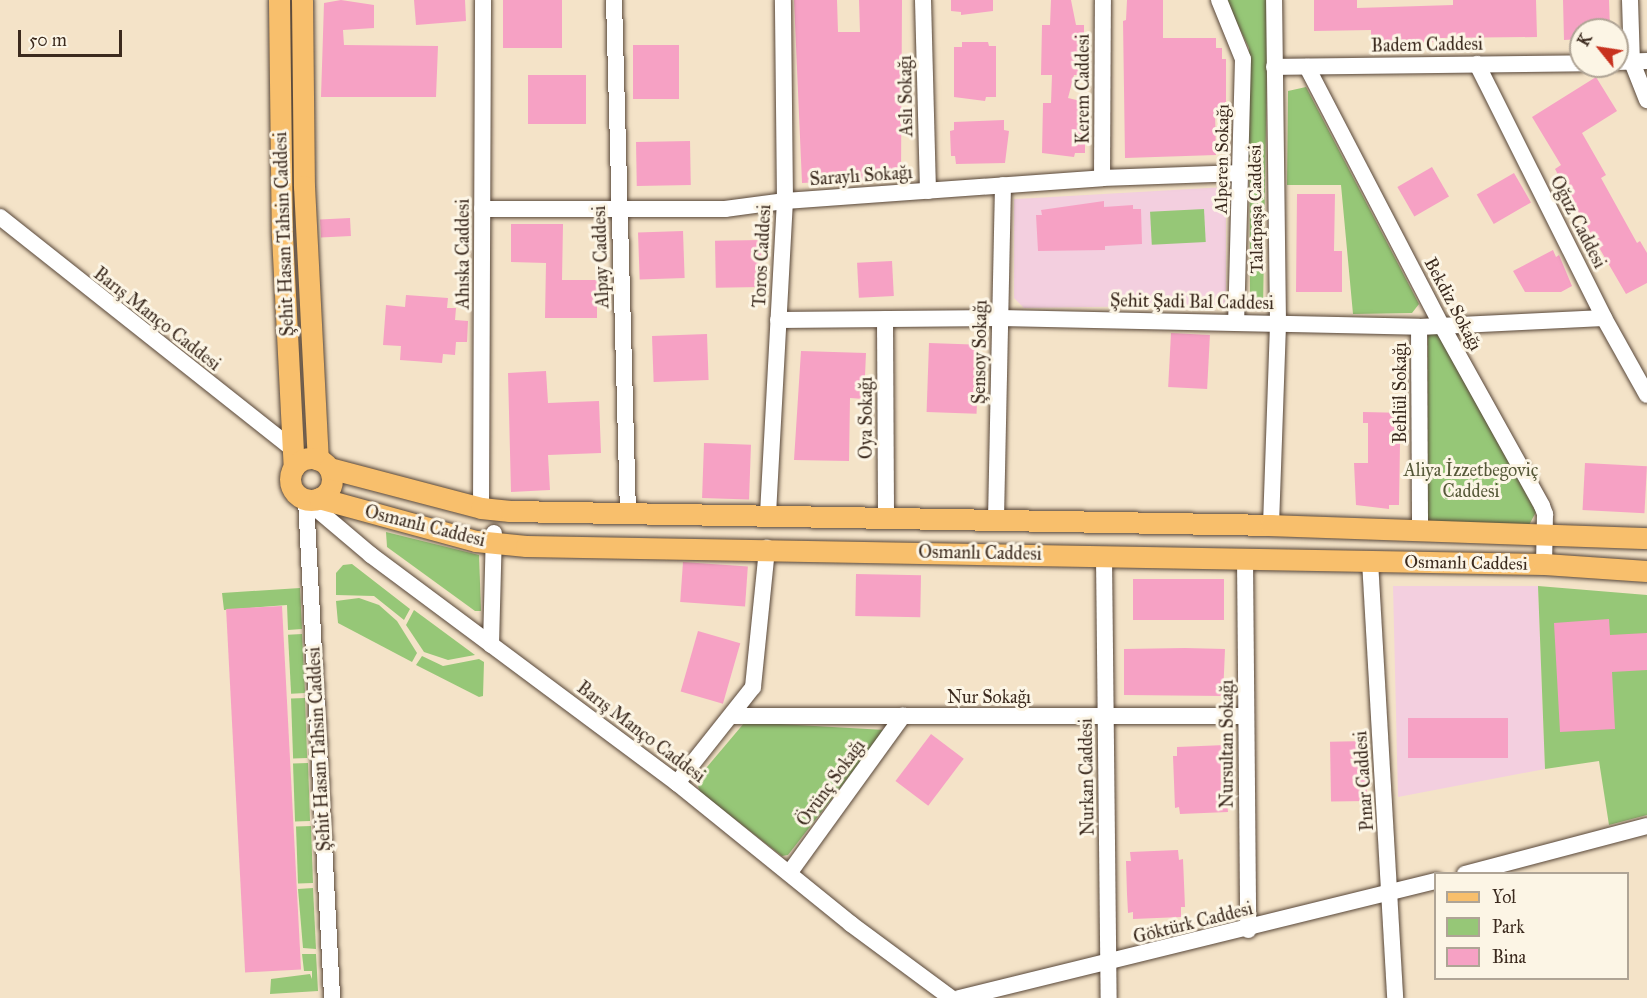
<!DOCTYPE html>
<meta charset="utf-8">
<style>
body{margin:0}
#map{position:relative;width:1647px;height:998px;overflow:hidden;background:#f4e3c8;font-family:"IM FELL Great Primer",serif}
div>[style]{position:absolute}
.built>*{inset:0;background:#f3cfdf}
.green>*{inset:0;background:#96c777;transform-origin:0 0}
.building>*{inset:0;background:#f6a1c4;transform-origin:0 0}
.roads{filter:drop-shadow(0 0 2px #574638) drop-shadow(0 0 2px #574638)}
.minor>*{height:16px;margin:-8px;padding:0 8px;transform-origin:8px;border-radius:8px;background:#fff}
.major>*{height:21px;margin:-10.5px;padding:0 10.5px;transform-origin:10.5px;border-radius:10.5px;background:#f8bf6c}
.major>.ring{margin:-10.5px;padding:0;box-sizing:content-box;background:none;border:21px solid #f8bf6c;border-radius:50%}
span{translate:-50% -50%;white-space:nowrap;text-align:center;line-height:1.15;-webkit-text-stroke:6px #fcf5e5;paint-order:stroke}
.street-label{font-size:18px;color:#3b2a1e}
.park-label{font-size:18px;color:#565939}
.legend{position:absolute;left:1434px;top:872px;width:195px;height:108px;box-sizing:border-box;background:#fcf5e5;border:2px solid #afa495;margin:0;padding:8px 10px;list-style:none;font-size:18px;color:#3b2a1e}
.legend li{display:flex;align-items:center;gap:12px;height:30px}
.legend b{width:30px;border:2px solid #afa495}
.north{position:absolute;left:1569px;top:18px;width:60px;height:60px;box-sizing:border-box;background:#fcf5e5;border:2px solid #afa495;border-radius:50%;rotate:300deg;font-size:16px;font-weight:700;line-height:24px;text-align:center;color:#3b2a1e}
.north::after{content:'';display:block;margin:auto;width:21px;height:27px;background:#c8321e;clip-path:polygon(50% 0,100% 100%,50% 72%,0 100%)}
.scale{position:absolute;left:18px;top:30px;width:104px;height:27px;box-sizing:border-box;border:3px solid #3b2a1e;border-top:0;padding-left:8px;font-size:18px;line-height:21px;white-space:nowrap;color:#3b2a1e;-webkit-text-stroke:4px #fcf5e5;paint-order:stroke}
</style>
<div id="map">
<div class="built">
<i style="clip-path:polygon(1226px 187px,1226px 305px,1024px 308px,1014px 298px,1014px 199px)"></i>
<i style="clip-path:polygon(1393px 586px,1538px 586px,1545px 769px,1398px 797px)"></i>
</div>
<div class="green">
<i style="clip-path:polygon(1226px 0,1268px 0,1263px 311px,1250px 308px,1249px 48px)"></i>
<i style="clip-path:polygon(1306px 87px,1419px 304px,1412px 313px,1353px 314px,1341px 185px,1287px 185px,1288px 91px)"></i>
<i style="left:1204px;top:209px;width:33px;height:54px;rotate:87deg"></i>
<i style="clip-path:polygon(1437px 332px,1536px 512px,1529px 525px,1427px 524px,1428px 335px)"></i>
<i style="clip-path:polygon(386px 532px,479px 555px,481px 611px,475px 611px,387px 547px)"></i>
<i style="clip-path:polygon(352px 564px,410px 609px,404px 620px,374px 596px,336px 595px,336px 573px,343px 565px)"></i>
<i style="clip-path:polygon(1538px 586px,1647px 595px,1647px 815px,1609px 825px,1599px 761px,1545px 769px)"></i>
<i style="clip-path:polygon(300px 588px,302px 629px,288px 630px,287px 605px,224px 610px,222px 593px)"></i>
<i style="clip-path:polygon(359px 598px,379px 605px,397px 621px,417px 653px,412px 662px,338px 623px,336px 601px)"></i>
<i style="clip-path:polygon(414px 610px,475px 655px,448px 660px,424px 652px,406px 625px)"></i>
<i style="left:302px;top:634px;width:59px;height:14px;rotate:87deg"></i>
<i style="clip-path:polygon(422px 656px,443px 666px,479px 659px,484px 662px,483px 696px,479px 697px,416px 665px)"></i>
<i style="left:305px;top:698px;width:60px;height:14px;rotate:88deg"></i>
<i style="clip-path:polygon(745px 722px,885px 730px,788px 855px,782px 856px,700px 792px,696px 780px)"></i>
<i style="left:308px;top:763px;width:58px;height:15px;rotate:88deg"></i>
<i style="left:311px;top:826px;width:57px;height:15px;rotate:88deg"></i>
<i style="clip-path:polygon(313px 888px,316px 949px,303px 948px,298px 889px)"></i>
<i style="clip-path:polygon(302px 954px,316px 954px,318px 991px,270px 994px,271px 979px,310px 974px,312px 979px,312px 971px,304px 971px)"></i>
</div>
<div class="building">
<i style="clip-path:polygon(341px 0,374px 5px,374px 28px,343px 30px,344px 45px,438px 46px,436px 97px,321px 97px,324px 3px)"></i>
<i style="clip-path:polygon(414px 0,465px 0,466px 21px,416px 25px)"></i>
<i style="left:503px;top:0;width:59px;height:48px"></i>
<i style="clip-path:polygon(794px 0,837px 0,838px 32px,860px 32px,859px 0,902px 0,901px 178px,802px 183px)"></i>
<i style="clip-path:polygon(951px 0,993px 0,993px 11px,961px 15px,961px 12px,951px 11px)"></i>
<i style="clip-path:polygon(1051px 0,1071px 0,1076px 25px,1084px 25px,1084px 75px,1074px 75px,1068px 98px,1085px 102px,1085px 153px,1075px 153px,1074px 157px,1042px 153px,1043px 103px,1051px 103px,1052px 75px,1041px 75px,1042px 25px,1050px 25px)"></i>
<i style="clip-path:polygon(1127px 0,1163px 0,1163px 38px,1216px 38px,1216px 48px,1222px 48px,1222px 59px,1226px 59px,1226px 110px,1215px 110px,1216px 155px,1125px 158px,1123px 21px,1126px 20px)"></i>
<i style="clip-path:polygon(1314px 0,1357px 0,1357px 8px,1453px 5px,1453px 0,1536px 0,1537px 37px,1439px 38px,1440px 42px,1371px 44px,1371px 30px,1314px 31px)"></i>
<i style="clip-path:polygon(1563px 0,1609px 0,1610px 30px,1581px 30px,1581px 39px,1564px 40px)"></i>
<i style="clip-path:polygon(962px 42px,988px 42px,989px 46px,996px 46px,996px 97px,986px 97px,985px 101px,954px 97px,954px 47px,962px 47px)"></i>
<i style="left:679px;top:45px;width:54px;height:46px;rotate:90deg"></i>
<i style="left:586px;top:75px;width:49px;height:58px;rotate:90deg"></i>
<i style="clip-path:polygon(1596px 77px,1617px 111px,1582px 133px,1606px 175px,1601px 178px,1637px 243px,1640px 241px,1647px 253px,1647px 283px,1626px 294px,1576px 208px,1555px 169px,1561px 165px,1532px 117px)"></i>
<i style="clip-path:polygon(1004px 120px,1004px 130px,1009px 131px,1005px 163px,956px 164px,955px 156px,951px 156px,950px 131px,954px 130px,954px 122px)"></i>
<i style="left:690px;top:141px;width:44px;height:54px;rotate:89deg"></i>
<i style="left:1432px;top:167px;width:34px;height:40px;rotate:60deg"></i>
<i style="left:1514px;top:173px;width:34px;height:43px;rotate:60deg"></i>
<i style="clip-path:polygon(1297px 194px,1335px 194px,1334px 251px,1342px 251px,1342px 292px,1296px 292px)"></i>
<i style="clip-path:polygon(1104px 201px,1104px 207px,1133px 205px,1133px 209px,1141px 209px,1142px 244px,1105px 246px,1105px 250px,1038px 251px,1036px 215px,1042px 215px,1041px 210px)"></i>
<i style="left:350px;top:218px;width:18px;height:30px;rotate:87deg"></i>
<i style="clip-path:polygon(511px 224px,563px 224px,562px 280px,597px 280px,597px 318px,545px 318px,546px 263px,511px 262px)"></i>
<i style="left:683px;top:231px;width:47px;height:45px;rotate:88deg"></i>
<i style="left:761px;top:240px;width:47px;height:46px;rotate:89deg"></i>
<i style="clip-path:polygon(1553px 250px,1556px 257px,1559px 255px,1572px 286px,1561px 292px,1525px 292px,1513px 271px)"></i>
<i style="left:892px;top:261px;width:35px;height:35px;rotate:87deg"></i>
<i style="clip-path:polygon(406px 295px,448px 298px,447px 308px,456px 308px,455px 320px,468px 321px,467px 342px,456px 342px,455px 355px,443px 354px,442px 363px,400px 360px,401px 346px,383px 345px,386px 305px,405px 307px)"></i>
<i style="left:1171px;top:333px;width:39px;height:54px;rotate:3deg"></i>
<i style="left:707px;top:334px;width:46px;height:55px;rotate:88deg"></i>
<i style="left:929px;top:343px;width:50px;height:69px;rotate:2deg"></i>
<i style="clip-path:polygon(801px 351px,866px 353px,864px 399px,850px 398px,849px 461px,794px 460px)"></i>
<i style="clip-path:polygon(546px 371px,548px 403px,599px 401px,601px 453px,548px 455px,550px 490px,511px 492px,508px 373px)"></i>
<i style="clip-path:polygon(1363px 412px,1407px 413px,1407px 443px,1400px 443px,1399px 505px,1389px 505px,1389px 509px,1356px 505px,1354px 463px,1368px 463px,1368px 423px,1363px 423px)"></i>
<i style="left:704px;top:443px;width:47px;height:55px;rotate:2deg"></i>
<i style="left:1585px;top:463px;width:62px;height:47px;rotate:3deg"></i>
<i style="left:683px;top:562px;width:65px;height:40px;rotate:4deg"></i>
<i style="left:856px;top:574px;width:65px;height:42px;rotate:1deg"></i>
<i style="left:1133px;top:579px;width:91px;height:41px"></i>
<i style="left:282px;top:606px;width:364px;height:56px;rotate:87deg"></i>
<i style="clip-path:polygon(1609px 619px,1610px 635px,1647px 633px,1647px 670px,1612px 672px,1615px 729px,1560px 732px,1554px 623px)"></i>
<i style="left:698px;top:631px;width:44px;height:63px;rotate:16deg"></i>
<i style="clip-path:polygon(1185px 648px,1225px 649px,1223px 696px,1124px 695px,1124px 649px)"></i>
<i style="left:1508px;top:718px;width:40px;height:100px;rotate:90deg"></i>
<i style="left:931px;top:734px;width:41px;height:59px;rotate:37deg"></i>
<i style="left:1366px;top:741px;width:60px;height:36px;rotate:89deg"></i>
<i style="clip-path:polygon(1225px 745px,1225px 755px,1230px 754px,1232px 802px,1227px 802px,1228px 812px,1180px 814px,1179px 807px,1175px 808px,1173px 756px,1177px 756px,1177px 747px)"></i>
<i style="clip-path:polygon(1178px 850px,1179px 860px,1183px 859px,1185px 907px,1181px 907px,1181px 917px,1133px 919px,1133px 912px,1128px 913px,1127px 894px,1126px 861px,1131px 861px,1130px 852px)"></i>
</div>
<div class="roads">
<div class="minor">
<i style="left:614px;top:0;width:513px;rotate:88.44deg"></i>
<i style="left:923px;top:0;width:191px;rotate:88.5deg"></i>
<i style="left:1219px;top:0;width:64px;rotate:67.9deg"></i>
<i style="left:1243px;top:59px;width:264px;rotate:91.5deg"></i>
<i style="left:1630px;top:0;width:62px;rotate:88.2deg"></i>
<i style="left:1632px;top:62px;width:41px;rotate:68.5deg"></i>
<i style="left:1617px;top:62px;width:30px;rotate:-2deg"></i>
<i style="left:1477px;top:64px;width:284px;rotate:63.4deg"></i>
<i style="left:1604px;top:318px;width:88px;rotate:60.8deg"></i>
<i style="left:1274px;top:67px;width:307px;rotate:-0.7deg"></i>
<i style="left:1307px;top:67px;width:292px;rotate:62.5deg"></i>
<i style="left:1442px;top:326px;width:206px;rotate:60.9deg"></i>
<i style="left:1542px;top:506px;width:9px;rotate:69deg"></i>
<i style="left:1545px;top:514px;width:50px;rotate:91.1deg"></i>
<i style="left:1102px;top:178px;width:178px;rotate:-89.7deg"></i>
<i style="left:482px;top:209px;width:243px"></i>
<i style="left:725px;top:209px;width:61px;rotate:-7.6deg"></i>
<i style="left:785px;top:201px;width:318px;rotate:-4.1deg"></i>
<i style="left:1102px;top:178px;width:140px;rotate:-2deg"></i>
<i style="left:0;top:217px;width:374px;rotate:38.4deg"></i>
<i style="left:885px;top:319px;width:198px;rotate:89.7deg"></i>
<i style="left:778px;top:320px;width:222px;rotate:-0.5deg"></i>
<i style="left:1000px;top:318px;width:419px;rotate:1.2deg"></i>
<i style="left:1419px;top:327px;width:185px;rotate:-2.8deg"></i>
<i style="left:1419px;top:327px;width:203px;rotate:89.7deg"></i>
<i style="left:306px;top:500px;width:85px;rotate:40.2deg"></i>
<i style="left:371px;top:555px;width:382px;rotate:36.7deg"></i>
<i style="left:677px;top:783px;width:224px;rotate:39deg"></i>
<i style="left:851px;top:924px;width:124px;rotate:36.5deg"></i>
<i style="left:306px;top:500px;width:499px;rotate:87deg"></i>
<i style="left:481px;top:508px;width:508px;rotate:-89.77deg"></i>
<i style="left:768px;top:514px;width:313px;rotate:-86.9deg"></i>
<i style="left:785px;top:201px;width:201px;rotate:-90.6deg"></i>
<i style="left:996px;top:519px;width:334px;rotate:-88.8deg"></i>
<i style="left:1271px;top:525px;width:203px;rotate:-88deg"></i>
<i style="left:1278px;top:322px;width:322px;rotate:-90.7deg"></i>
<i style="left:1104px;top:556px;width:442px;rotate:89.4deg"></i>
<i style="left:1245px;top:559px;width:371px;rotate:89.5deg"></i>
<i style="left:1370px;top:561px;width:438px;rotate:86.7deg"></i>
<i style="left:491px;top:645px;width:112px;rotate:-88.5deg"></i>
<i style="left:732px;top:716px;width:514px"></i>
<i style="left:677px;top:783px;width:122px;rotate:-51.6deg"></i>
<i style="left:753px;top:687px;width:140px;rotate:-84.2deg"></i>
<i style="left:790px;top:872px;width:193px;rotate:-54.1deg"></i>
<i style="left:1465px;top:874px;width:188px;rotate:-14.8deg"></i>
<i style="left:959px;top:998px;width:491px;rotate:-13.8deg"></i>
</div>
<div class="major">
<i style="left:279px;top:0;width:235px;rotate:89.3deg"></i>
<i style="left:282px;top:235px;width:233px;rotate:87.1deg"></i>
<i style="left:302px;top:0;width:186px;rotate:89.4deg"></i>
<i style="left:304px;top:186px;width:274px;rotate:87.1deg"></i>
<i class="ring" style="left:290px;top:458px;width:21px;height:21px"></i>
<i style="left:329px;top:468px;width:157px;rotate:14.7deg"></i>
<i style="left:481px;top:508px;width:29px;rotate:6deg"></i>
<i style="left:510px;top:511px;width:761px;rotate:1.05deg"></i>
<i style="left:1271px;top:525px;width:376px;rotate:2deg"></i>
<i style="left:319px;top:498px;width:163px;rotate:15.3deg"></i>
<i style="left:476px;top:541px;width:50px;rotate:5.7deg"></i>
<i style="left:526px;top:546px;width:1018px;rotate:1.01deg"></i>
<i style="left:1544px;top:564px;width:103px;rotate:3.9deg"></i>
</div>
</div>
<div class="street-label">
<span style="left:1427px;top:45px;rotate:-1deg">Badem Caddesi</span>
<span style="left:1083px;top:89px;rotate:-90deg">Kerem Caddesi</span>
<span style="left:906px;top:96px;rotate:-91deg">Aslı Sokağı</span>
<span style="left:1222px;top:159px;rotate:-89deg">Alperen Sokağı</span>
<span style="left:861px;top:176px;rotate:-4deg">Saraylı Sokağı</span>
<span style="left:1256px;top:209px;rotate:-91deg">Talatpaşa Caddesi</span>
<span style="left:1578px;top:222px;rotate:63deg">Oğuz Caddesi</span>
<span style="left:284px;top:234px;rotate:-92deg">Şehit Hasan Tahsin Caddesi</span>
<span style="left:463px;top:254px;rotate:-90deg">Ahıska Caddesi</span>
<span style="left:762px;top:256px;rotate:-87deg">Toros Caddesi</span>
<span style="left:601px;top:257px;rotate:-92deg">Alpay Caddesi</span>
<span style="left:1192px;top:302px;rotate:1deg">Şehit Şadi Bal Caddesi</span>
<span style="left:1453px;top:304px;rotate:62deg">Bekdiz Sokağı</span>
<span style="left:157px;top:319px;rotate:38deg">Barış Manço Caddesi</span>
<span style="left:980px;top:352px;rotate:-89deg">Şensoy Sokağı</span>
<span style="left:1400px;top:393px;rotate:-90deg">Behlül Sokağı</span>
<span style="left:866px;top:418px;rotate:-90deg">Oya Sokağı</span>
<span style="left:425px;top:526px;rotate:14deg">Osmanlı Caddesi</span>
<span style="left:980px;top:553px;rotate:1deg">Osmanlı Caddesi</span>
<span style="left:1466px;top:563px;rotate:1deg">Osmanlı Caddesi</span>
<span style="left:989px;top:697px">Nur Sokağı</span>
<span style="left:641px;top:732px;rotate:37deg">Barış Manço Caddesi</span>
<span style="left:1227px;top:744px;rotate:-90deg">Nursultan Sokağı</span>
<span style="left:319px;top:749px;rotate:-93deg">Şehit Hasan Tahsin Caddesi</span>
<span style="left:1087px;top:777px;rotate:-91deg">Nurkan Caddesi</span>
<span style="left:1364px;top:781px;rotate:-94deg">Pınar Caddesi</span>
<span style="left:831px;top:783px;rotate:-54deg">Övünç Sokağı</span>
<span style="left:1193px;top:923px;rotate:-14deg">Göktürk Caddesi</span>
</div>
<div class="park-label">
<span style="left:1471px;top:481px">Aliya İzzetbegoviç<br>Caddesi</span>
</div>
<ul class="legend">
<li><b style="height:8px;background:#f8bf6c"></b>Yol</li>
<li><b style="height:16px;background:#96c777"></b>Park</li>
<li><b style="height:16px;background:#f6a1c4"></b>Bina</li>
</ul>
<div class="north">K</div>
<div class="scale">50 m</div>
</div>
